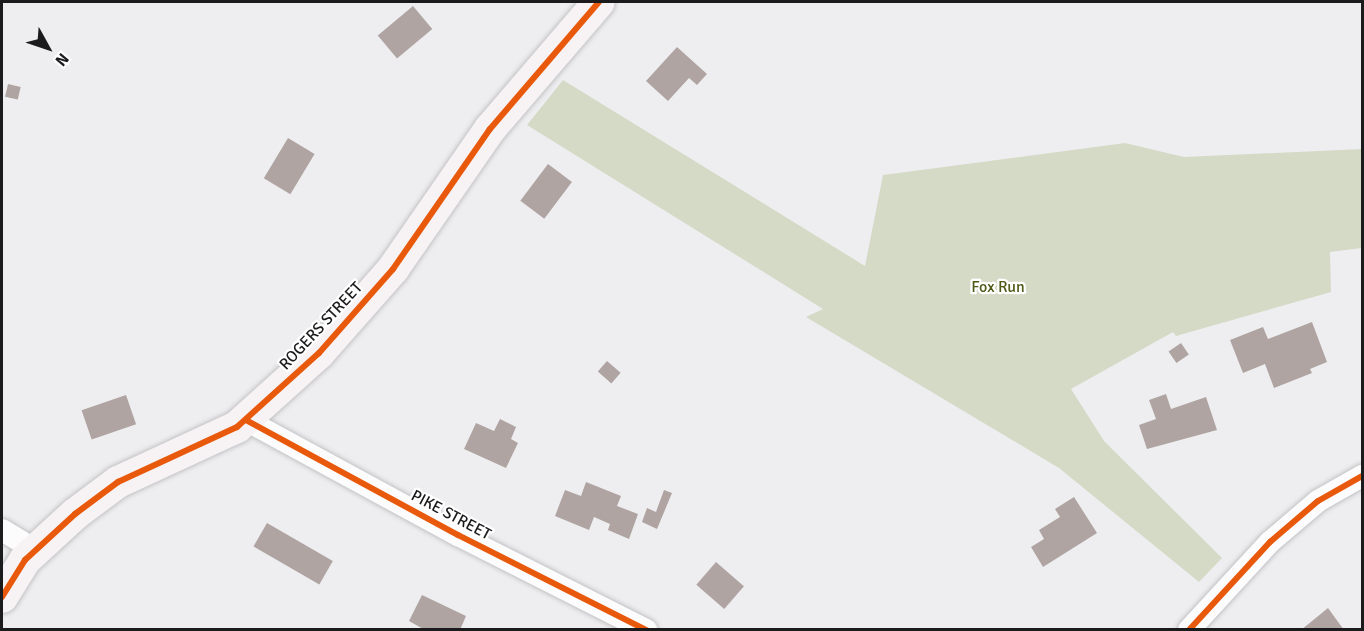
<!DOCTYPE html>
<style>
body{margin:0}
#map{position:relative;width:1364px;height:631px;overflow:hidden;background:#eeeef1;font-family:Signika,sans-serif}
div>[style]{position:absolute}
.green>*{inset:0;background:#d5dac6}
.building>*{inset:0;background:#afa4a1;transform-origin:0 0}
.roads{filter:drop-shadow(0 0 2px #c3c3c5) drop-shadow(0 0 2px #c3c3c5)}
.street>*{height:22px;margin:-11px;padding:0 11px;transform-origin:11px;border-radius:11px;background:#fcfcfd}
.secondary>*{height:32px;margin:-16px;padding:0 16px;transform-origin:16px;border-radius:16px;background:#f7f3f4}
.cycleway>*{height:6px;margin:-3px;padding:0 3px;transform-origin:3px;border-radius:3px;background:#e8590c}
span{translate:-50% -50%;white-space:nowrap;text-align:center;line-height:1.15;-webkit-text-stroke:4.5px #fff;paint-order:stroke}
.park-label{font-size:16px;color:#505a18}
.street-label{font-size:16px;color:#1b1a1c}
.frame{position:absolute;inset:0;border:3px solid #1b1a1c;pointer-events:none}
.north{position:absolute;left:18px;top:18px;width:60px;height:60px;-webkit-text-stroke:4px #fff;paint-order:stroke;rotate:130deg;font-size:16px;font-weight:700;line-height:24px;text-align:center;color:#1b1a1c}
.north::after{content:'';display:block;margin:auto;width:21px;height:27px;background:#1b1a1c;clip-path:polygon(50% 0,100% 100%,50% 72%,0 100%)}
</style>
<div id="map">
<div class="green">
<i style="clip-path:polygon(563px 80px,865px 266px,883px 175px,1125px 143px,1184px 157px,1362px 149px,1362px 248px,1330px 252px,1331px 292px,1176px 336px,1173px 332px,1071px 389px,1104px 441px,1222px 558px,1199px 582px,1059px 468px,806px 317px,823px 309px,527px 125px)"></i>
</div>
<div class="building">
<i style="left:413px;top:6px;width:30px;height:46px;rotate:50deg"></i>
<i style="clip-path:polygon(677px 47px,707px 74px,697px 85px,689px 78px,668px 101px,646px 81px)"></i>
<i style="left:8px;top:84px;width:13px;height:13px;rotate:13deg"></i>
<i style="left:288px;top:138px;width:31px;height:47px;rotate:31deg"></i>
<i style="left:548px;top:164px;width:30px;height:46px;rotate:37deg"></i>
<i style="clip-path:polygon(1312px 322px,1327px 362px,1310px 369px,1312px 373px,1274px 388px,1265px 364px,1243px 373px,1230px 340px,1263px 327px,1268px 339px)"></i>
<i style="left:1181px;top:343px;width:14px;height:15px;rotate:56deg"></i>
<i style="left:607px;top:361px;width:18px;height:14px;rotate:41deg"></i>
<i style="clip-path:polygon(1166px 394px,1171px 409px,1206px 397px,1217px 430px,1147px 449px,1139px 425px,1156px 419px,1149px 400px)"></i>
<i style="left:126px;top:395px;width:31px;height:47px;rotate:71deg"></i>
<i style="clip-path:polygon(500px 419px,516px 427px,511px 439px,518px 443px,506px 468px,464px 449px,476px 423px,494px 431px)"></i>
<i style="clip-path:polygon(586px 482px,621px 496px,617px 506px,638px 514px,629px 539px,608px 530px,610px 524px,594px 517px,589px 530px,555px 516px,565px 490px,581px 496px)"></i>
<i style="clip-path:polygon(664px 490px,672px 493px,657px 529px,642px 522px,647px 508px,656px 512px)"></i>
<i style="clip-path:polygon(1074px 497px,1097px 533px,1043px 567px,1031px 547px,1044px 539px,1039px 530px,1060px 517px,1055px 509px)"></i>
<i style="left:267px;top:523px;width:76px;height:27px;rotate:30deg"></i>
<i style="left:716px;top:562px;width:37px;height:30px;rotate:41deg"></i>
<i style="clip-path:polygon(422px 595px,466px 616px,460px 630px,425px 630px,409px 621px)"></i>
<i style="clip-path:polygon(1328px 608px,1344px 630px,1301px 630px)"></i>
</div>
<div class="roads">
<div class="street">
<i style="left:246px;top:420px;width:241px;rotate:28.5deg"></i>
<i style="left:458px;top:535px;width:211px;rotate:26.8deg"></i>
<i style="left:2px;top:530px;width:39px;rotate:31deg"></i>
<i style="left:1189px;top:630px;width:120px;rotate:-47.4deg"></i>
<i style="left:1270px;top:542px;width:63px;rotate:-40.5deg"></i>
<i style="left:1318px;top:501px;width:51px;rotate:-29.6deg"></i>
</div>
<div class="secondary">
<i style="left:2px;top:597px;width:44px;rotate:-58.1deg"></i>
<i style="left:25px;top:560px;width:68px;rotate:-42.6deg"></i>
<i style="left:75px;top:514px;width:54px;rotate:-36.7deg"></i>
<i style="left:118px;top:482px;width:131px;rotate:-24.8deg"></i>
<i style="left:237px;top:427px;width:110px;rotate:-42.1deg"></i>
<i style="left:319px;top:353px;width:112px;rotate:-48.6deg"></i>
<i style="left:393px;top:269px;width:170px;rotate:-55.3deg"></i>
<i style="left:490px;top:129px;width:167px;rotate:-49.4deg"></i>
</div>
</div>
<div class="cycleway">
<i style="left:246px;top:420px;width:241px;rotate:28.5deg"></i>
<i style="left:458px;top:535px;width:211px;rotate:26.8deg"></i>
<i style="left:2px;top:597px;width:44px;rotate:-58.1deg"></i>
<i style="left:25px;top:560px;width:68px;rotate:-42.6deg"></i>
<i style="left:75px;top:514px;width:54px;rotate:-36.7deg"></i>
<i style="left:118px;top:482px;width:131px;rotate:-24.8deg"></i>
<i style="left:237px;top:427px;width:110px;rotate:-42.1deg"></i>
<i style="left:319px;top:353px;width:112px;rotate:-48.6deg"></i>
<i style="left:393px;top:269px;width:170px;rotate:-55.3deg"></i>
<i style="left:490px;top:129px;width:167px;rotate:-49.4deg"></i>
<i style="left:1189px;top:630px;width:120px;rotate:-47.4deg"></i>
<i style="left:1270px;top:542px;width:63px;rotate:-40.5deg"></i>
<i style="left:1318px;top:501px;width:51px;rotate:-29.6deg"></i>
</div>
<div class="park-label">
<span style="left:998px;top:287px">Fox Run</span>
</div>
<div class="street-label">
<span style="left:321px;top:326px;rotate:-47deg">ROGERS STREET</span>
<span style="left:451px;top:515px;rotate:28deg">PIKE STREET</span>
</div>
<div class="frame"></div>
<div class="north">N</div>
</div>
